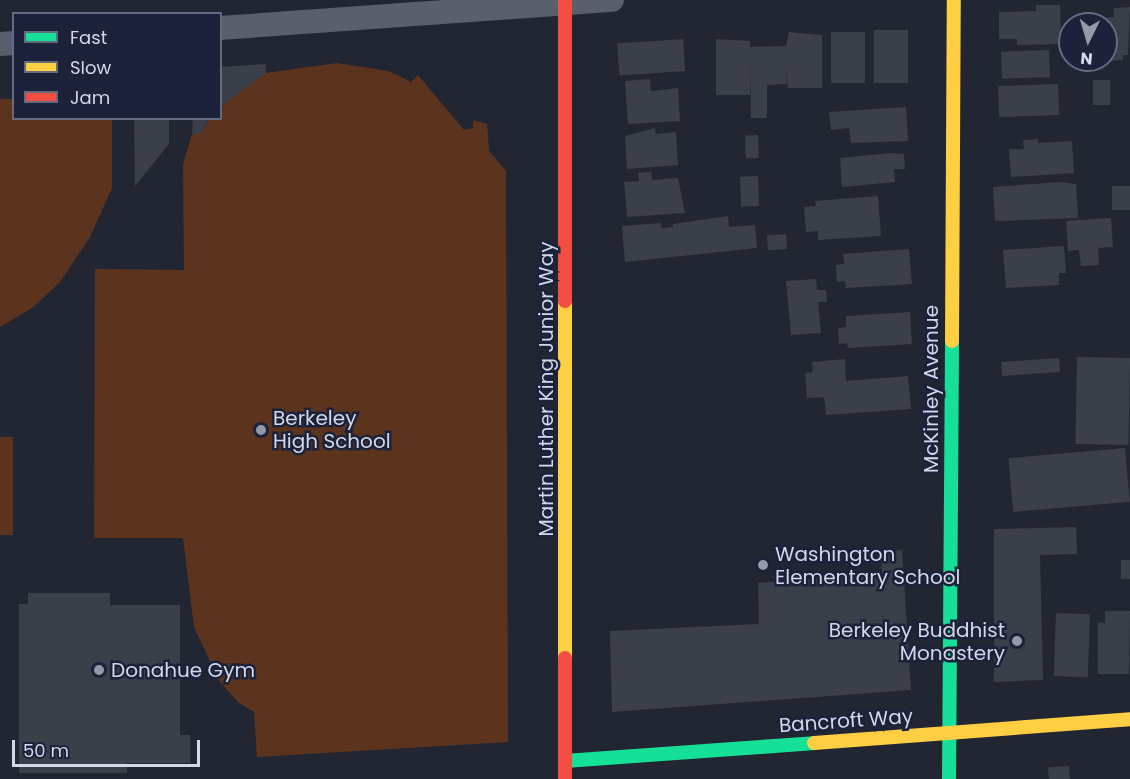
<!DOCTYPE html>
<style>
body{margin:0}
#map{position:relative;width:1130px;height:779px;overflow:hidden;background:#222632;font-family:Poppins,sans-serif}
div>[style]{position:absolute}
.green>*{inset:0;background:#5c341e;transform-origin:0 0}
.building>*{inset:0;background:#3b3f49;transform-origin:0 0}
.street>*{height:24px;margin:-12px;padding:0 12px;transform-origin:12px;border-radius:12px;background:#5a5f6e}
.fast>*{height:14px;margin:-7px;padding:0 7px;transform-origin:7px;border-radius:7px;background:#16e098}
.slow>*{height:14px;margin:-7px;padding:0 7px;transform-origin:7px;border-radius:7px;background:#ffcf43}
.jam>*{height:14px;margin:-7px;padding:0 7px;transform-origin:7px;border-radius:7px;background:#f24e42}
.dots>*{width:16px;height:16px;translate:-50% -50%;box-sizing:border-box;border:3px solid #1b2239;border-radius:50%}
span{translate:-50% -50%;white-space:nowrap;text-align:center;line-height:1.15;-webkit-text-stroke:5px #1b2239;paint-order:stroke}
.street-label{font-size:20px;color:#d2d8e7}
.poi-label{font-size:20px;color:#d2d8e7}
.left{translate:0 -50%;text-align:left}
.right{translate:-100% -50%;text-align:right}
.legend{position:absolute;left:12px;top:12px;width:210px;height:108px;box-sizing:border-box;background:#1b2239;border:2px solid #646b7f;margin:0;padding:8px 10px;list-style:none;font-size:18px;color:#d2d8e7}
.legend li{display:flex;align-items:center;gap:12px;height:30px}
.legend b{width:30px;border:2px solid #646b7f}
.north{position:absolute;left:1058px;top:12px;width:60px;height:60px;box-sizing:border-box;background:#1b2239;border:2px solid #646b7f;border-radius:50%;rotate:185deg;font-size:16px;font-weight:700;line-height:24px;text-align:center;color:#d2d8e7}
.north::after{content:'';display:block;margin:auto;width:21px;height:27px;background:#949aa8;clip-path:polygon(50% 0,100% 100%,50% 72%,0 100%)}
.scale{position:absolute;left:12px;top:740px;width:188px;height:27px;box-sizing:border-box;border:3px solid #d2d8e7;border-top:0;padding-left:8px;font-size:18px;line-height:21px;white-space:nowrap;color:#d2d8e7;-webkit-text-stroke:4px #1b2239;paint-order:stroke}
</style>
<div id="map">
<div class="green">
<i style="clip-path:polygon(337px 63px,388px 71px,411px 82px,418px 75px,464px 130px,473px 128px,473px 120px,487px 124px,489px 151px,506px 171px,508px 742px,257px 757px,254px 712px,239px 703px,220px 682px,194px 627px,183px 538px,94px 538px,95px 269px,184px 270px,183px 164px,192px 134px,200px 134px,210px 119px,220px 118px,221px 107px,228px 100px,266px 73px)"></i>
<i style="clip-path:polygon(0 99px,13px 99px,14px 118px,112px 119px,112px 188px,90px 237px,60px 282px,32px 308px,0 327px)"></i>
<i style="left:0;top:437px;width:13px;height:98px"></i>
</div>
<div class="building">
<i style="clip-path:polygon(1036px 5px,1060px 5px,1061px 44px,1017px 45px,1017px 39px,999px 39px,999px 12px,1036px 11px)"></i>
<i style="clip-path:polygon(1130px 7px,1128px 55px,1123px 55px,1123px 60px,1106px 61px,1106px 24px,1100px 24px,1099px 18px,1114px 17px,1114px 8px)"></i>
<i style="left:874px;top:30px;width:34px;height:53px"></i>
<i style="clip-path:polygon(789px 32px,822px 35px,822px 88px,788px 88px,786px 68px,787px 84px,767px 85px,767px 118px,751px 118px,750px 60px,750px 95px,716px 95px,716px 39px,750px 41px,750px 47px,786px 46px)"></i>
<i style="left:831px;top:32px;width:34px;height:51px"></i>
<i style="left:683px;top:39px;width:32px;height:66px;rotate:86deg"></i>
<i style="left:1049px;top:50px;width:27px;height:48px;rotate:88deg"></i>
<i style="clip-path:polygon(266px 64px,266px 73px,220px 107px,220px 67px)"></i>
<i style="clip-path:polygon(650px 79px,651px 91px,678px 88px,680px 121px,628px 124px,625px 81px)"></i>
<i style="left:1093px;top:80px;width:17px;height:25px"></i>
<i style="left:1058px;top:84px;width:31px;height:60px;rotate:88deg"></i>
<i style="clip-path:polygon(906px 107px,908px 141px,851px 143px,849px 128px,831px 130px,829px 112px)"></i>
<i style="clip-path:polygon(134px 118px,169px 118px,169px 144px,135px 186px)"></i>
<i style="clip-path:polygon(193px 118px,210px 118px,200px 134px,192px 134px)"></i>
<i style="clip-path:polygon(655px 128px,656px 134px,676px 132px,678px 165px,627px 169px,625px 136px)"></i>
<i style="left:758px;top:135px;width:23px;height:13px;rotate:88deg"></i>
<i style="clip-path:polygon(1038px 139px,1038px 143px,1072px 141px,1074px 173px,1011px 177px,1009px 149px,1024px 149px,1023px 140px)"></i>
<i style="clip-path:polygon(891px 153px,904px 154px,905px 169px,894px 169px,895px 182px,842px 187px,840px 158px)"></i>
<i style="clip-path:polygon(651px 172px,652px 180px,678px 178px,685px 213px,627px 217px,624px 182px,639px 181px,638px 173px)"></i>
<i style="left:758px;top:176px;width:30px;height:18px;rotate:88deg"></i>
<i style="clip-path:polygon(1061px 182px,1076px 184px,1078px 218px,995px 221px,993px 187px)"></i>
<i style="left:1112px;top:186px;width:18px;height:24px"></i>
<i style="clip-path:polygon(878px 196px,881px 236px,818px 240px,818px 231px,806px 232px,804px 207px,816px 206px,815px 201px)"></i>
<i style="clip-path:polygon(728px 216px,729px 227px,755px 225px,757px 248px,625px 262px,622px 226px,661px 223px,662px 228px,673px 227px,673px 224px)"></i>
<i style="clip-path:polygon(1111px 218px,1113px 247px,1098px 248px,1099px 265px,1081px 266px,1079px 250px,1068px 251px,1066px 221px)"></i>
<i style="left:786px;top:234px;width:15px;height:19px;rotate:86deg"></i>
<i style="clip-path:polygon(1064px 246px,1066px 273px,1059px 273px,1059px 285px,1006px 288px,1003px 250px)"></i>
<i style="clip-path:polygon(909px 249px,912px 284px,846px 288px,845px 281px,837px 282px,836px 265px,844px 264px,843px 254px)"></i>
<i style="clip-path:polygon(816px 279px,817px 290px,826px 290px,827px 302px,818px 302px,821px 333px,791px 335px,786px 281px)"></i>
<i style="clip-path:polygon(910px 312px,912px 344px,848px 348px,847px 343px,839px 344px,838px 328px,846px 327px,846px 316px)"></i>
<i style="left:1077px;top:357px;width:53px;height:87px;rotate:1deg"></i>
<i style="left:1059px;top:358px;width:14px;height:58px;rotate:86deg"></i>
<i style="clip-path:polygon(845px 359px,846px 381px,908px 376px,911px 409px,826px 415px,824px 397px,807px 398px,805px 373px,813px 372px,812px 362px)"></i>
<i style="left:1125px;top:448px;width:54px;height:117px;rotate:85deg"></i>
<i style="clip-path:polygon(1076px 527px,1077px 554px,1040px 555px,1043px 680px,994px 682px,994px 529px)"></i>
<i style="clip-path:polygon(902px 550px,911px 690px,612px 712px,610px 631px,759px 624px,758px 583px,882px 574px,880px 552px)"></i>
<i style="left:1121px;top:560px;width:9px;height:19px"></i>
<i style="clip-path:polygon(28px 593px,110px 593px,110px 605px,180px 605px,180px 735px,190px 735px,190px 763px,127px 763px,127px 773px,19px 773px,19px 604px,28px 604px)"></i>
<i style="clip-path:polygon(1105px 611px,1130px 611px,1129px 674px,1098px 674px,1098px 622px,1105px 623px)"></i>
<i style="left:1056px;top:613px;width:34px;height:63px;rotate:2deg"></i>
<i style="left:1069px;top:766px;width:13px;height:21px;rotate:86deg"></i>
</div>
<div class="street">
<i style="left:220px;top:28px;width:393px;rotate:-4.1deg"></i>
<i style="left:0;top:44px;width:14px;rotate:-4deg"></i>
</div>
<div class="fast">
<i style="left:565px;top:761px;width:250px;rotate:-4.1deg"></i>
<i style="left:949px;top:779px;width:438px;rotate:-89.6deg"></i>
</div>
<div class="slow">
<i style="left:565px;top:301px;width:357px;rotate:90deg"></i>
<i style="left:952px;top:341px;width:341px;rotate:-89.7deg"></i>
<i style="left:814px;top:743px;width:317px;rotate:-4.3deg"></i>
</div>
<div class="jam">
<i style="left:565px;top:0;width:301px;rotate:90deg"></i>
<i style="left:565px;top:658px;width:121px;rotate:90deg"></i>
</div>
<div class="dots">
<i style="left:261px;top:430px;background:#949aa8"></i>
<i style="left:763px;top:565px;background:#949aa8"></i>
<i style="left:1017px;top:641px;background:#949aa8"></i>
<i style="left:99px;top:670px;background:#949aa8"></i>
</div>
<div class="street-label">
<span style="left:546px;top:389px;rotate:-90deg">Martin Luther King Junior Way</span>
<span style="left:931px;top:389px;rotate:-90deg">McKinley Avenue</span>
<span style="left:846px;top:721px;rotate:-4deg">Bancroft Way</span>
</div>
<div class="poi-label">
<span class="left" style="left:273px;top:430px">Berkeley<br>High School</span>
<span class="left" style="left:775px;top:566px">Washington<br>Elementary School</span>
<span class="right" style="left:1005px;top:642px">Berkeley Buddhist<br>Monastery</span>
<span class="left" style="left:111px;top:670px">Donahue Gym</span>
</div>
<ul class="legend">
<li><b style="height:8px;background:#16e098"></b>Fast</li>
<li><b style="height:8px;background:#ffcf43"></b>Slow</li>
<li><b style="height:8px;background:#f24e42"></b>Jam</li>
</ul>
<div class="north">N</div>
<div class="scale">50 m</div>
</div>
